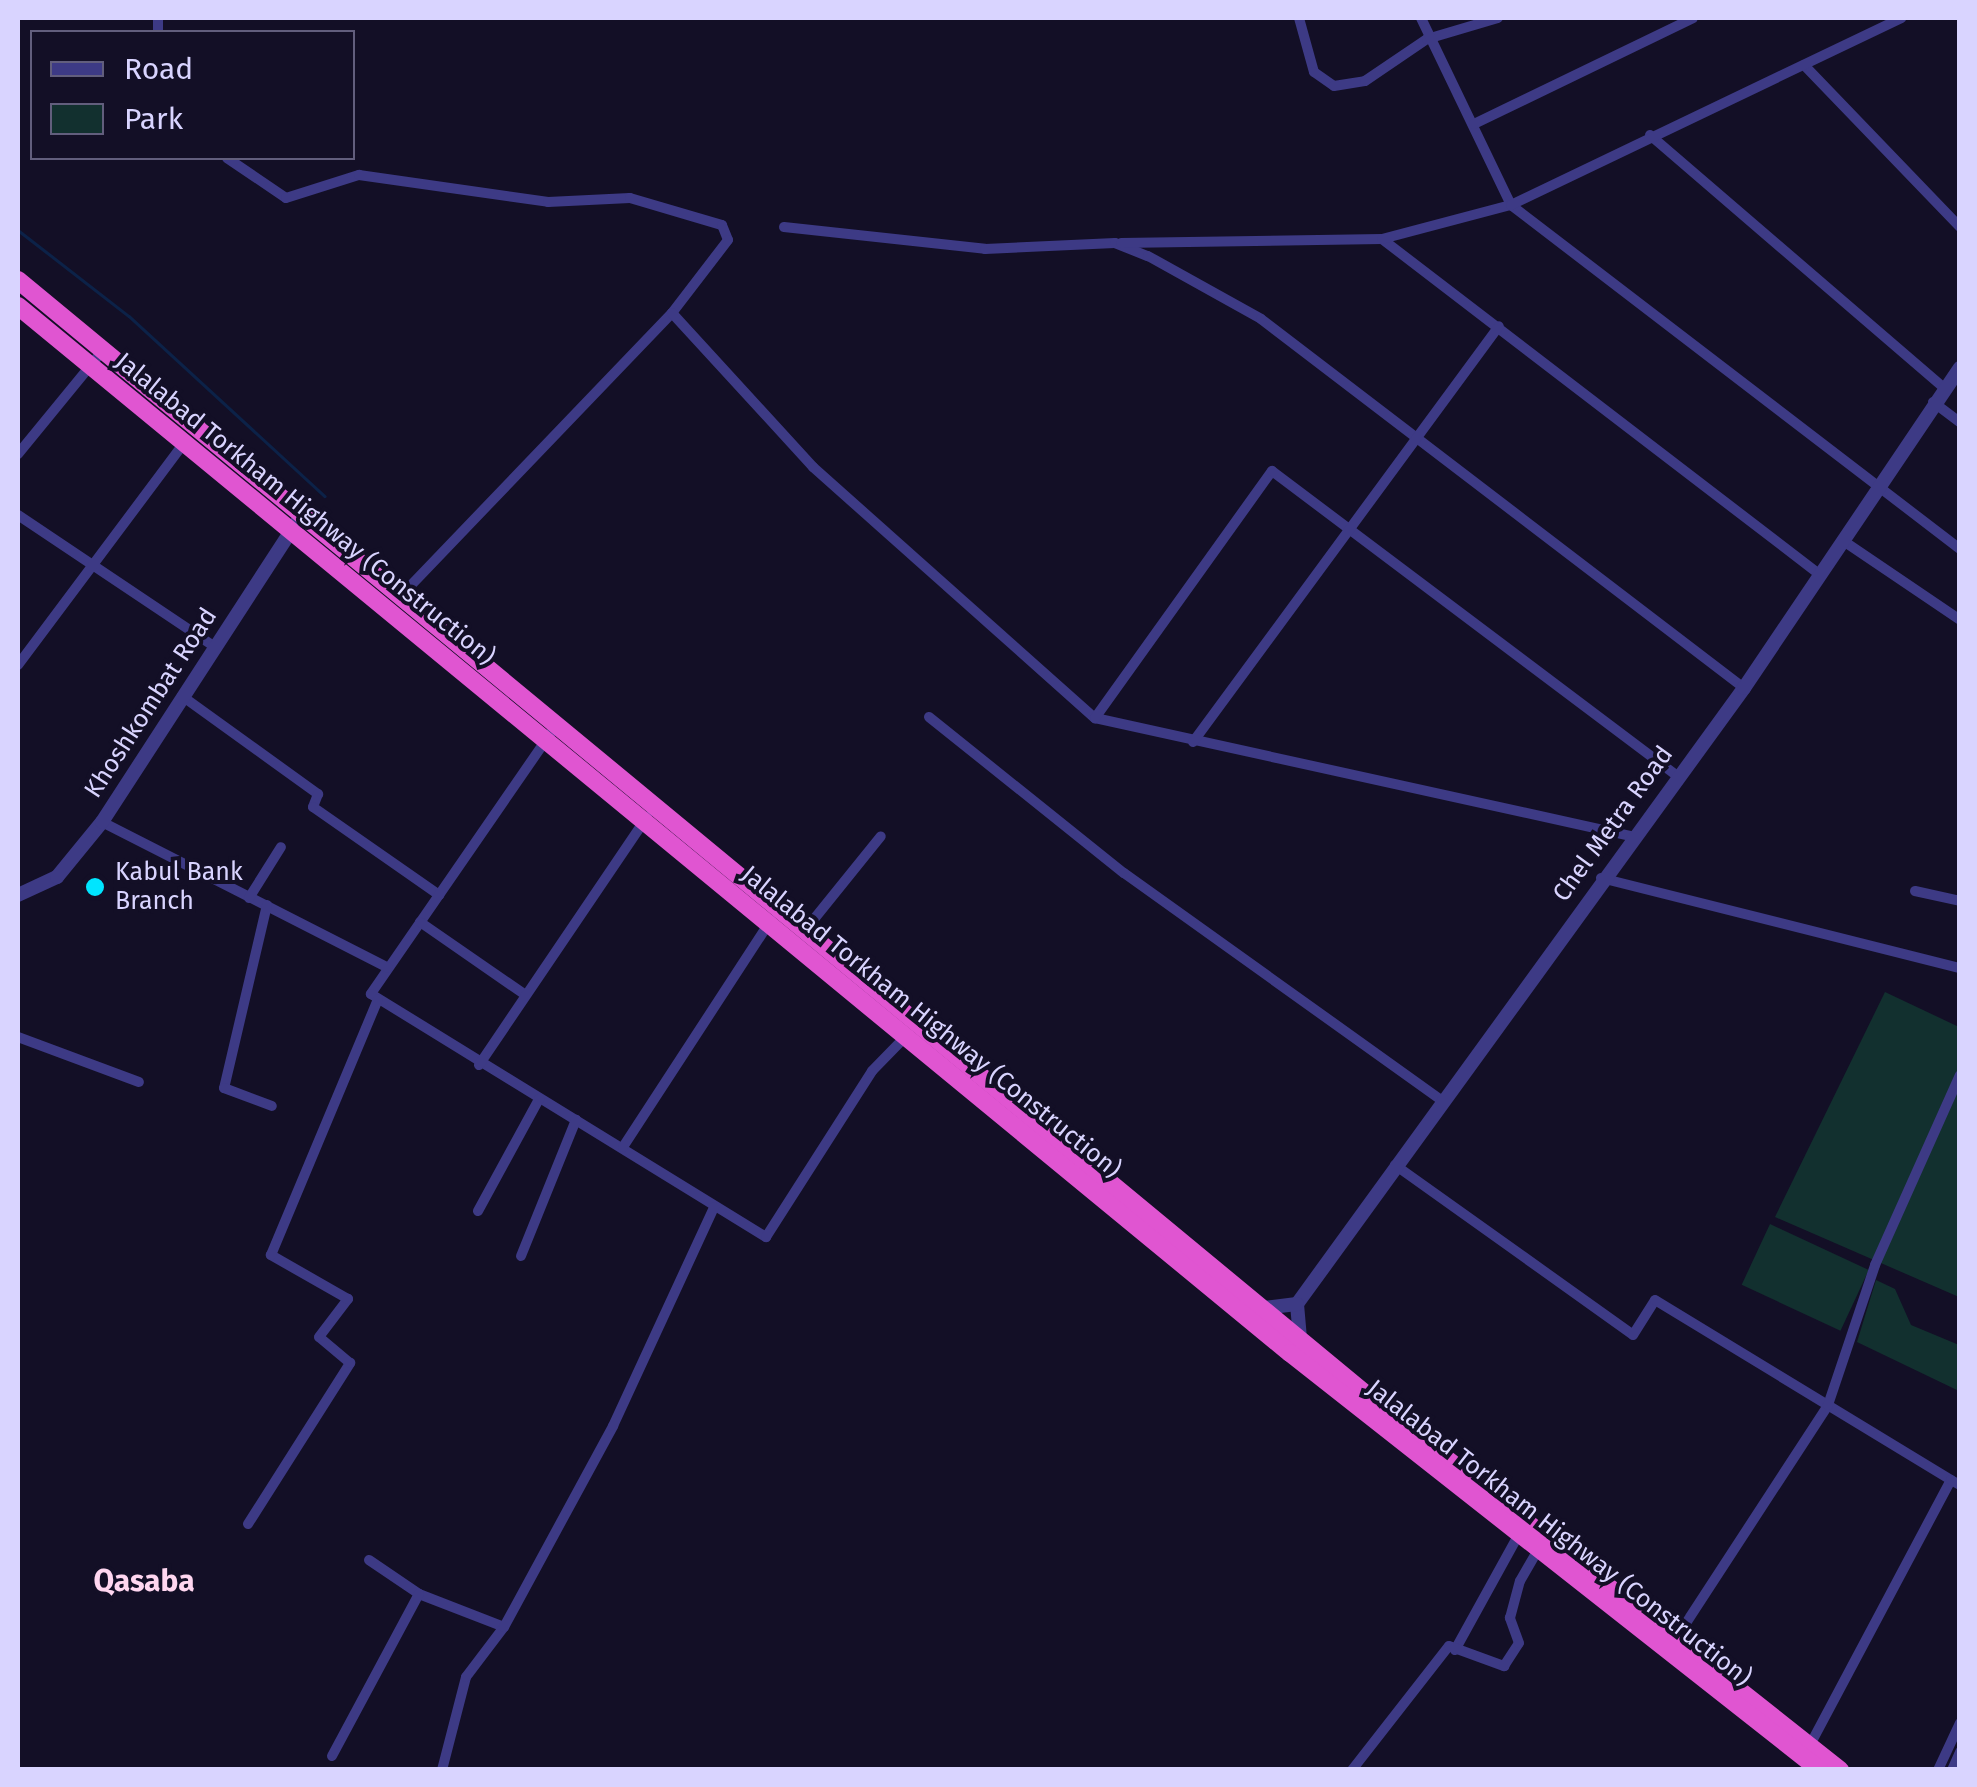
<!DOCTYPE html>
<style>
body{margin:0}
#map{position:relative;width:1977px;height:1787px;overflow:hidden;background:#130f26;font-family:"Fira Sans",sans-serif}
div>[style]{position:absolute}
.green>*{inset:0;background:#12302f;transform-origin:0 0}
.stream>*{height:2.5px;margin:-1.25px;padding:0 1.25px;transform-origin:1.25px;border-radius:1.25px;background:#0c2248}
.minor>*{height:10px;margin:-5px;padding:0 5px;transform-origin:5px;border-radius:5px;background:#3d3a85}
.tertiary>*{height:14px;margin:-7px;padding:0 7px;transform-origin:7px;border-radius:7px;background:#3d3a85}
.trunk>*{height:18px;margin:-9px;padding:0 9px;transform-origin:9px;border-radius:9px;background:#e055d1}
.dots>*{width:28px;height:28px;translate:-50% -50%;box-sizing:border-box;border:5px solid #130f26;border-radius:50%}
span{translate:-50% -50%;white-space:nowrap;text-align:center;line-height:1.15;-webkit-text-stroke:8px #130f26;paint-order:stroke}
.street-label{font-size:25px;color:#d9d4ff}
.poi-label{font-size:25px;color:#d9d4ff}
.left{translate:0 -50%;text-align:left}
.quarter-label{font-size:30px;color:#ffd6f0;font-weight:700}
.frame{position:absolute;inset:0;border:20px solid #d9d4ff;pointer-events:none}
.legend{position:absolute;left:30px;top:30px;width:325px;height:130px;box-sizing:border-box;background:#130f26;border:2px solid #625e7d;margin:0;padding:12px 18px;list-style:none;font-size:30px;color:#d9d4ff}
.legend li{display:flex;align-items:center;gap:20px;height:50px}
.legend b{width:50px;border:2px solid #625e7d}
</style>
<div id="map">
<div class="green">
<i style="clip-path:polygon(1885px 992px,1959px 1027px,1959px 1297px,1775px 1217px)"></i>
<i style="left:1770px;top:1224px;width:109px;height:67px;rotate:25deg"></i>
<i style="clip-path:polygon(1876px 1280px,1895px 1289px,1911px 1325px,1959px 1345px,1959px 1391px,1857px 1342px)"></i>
</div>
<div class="stream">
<i style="left:18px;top:230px;width:140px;rotate:37.8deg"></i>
<i style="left:129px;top:316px;width:266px;rotate:42.6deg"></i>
</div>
<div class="minor">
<i style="left:158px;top:18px;width:14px;rotate:90deg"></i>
<i style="left:1299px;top:18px;width:56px;rotate:74.5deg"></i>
<i style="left:1314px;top:72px;width:24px;rotate:35deg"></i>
<i style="left:1334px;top:86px;width:31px;rotate:-9deg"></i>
<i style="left:1365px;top:81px;width:75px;rotate:-34.1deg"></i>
<i style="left:1427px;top:39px;width:74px;rotate:-16.5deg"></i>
<i style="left:1421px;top:18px;width:208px;rotate:64.3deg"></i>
<i style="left:1511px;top:205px;width:566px;rotate:37.46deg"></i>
<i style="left:1804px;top:65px;width:225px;rotate:46.1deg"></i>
<i style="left:1474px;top:124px;width:243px;rotate:-25.8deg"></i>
<i style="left:1650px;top:135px;width:388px;rotate:40.7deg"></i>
<i style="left:227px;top:158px;width:71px;rotate:34.1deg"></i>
<i style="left:286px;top:198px;width:77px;rotate:-17.5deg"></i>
<i style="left:359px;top:175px;width:191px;rotate:8.1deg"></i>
<i style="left:548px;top:202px;width:82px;rotate:-2.8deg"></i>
<i style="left:630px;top:198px;width:96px;rotate:16.4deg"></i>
<i style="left:722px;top:225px;width:16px;rotate:68deg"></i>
<i style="left:728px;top:240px;width:92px;rotate:127.5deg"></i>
<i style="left:672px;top:313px;width:392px;rotate:133.8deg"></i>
<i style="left:784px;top:227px;width:202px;rotate:6.2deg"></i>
<i style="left:985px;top:249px;width:130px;rotate:-2.6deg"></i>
<i style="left:1115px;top:243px;width:35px;rotate:22deg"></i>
<i style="left:1148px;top:256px;width:129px;rotate:29.1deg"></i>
<i style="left:1261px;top:319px;width:608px;rotate:37.38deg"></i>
<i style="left:1382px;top:239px;width:551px;rotate:37.47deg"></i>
<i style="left:1121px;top:243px;width:261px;rotate:-0.9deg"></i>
<i style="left:1382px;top:239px;width:133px;rotate:-14.8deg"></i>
<i style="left:1511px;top:205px;width:433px;rotate:-25.6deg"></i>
<i style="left:672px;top:313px;width:209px;rotate:47.5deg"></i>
<i style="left:813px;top:467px;width:378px;rotate:41.7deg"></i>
<i style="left:1095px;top:718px;width:549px;rotate:12.42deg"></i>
<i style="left:1933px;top:402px;width:34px;rotate:37deg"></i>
<i style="left:18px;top:454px;width:134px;rotate:-50.7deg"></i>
<i style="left:18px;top:515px;width:236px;rotate:33.8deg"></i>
<i style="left:1842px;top:540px;width:143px;rotate:34.1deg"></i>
<i style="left:18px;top:665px;width:279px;rotate:-53.2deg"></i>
<i style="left:182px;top:696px;width:168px;rotate:35.8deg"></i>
<i style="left:318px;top:794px;width:14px;rotate:111deg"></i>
<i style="left:313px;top:807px;width:154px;rotate:34.9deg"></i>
<i style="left:929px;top:717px;width:250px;rotate:38.7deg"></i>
<i style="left:1124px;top:873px;width:390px;rotate:35.6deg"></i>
<i style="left:1095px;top:718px;width:304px;rotate:-54.4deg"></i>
<i style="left:1272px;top:471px;width:506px;rotate:36.96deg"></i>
<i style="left:557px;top:724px;width:328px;rotate:124.6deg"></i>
<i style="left:371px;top:994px;width:464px;rotate:31.6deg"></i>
<i style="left:766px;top:1237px;width:197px;rotate:-57.4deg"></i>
<i style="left:872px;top:1071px;width:50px;rotate:-45.8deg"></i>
<i style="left:1193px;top:742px;width:516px;rotate:-53.66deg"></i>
<i style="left:102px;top:822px;width:321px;rotate:27deg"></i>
<i style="left:1601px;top:878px;width:370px;rotate:14.1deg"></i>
<i style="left:1915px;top:891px;width:46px;rotate:12.5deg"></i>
<i style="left:249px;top:898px;width:60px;rotate:-57.9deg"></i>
<i style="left:267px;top:905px;width:188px;rotate:103.2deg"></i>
<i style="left:224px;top:1088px;width:51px;rotate:20.6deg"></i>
<i style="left:420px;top:922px;width:126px;rotate:34.7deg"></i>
<i style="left:806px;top:929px;width:119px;rotate:-51.1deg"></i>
<i style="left:18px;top:1037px;width:129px;rotate:20.4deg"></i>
<i style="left:479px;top:1065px;width:300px;rotate:-55.9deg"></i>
<i style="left:623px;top:1147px;width:271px;rotate:-56.9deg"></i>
<i style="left:1395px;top:1165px;width:292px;rotate:35.5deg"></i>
<i style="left:1633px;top:1335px;width:41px;rotate:-57.8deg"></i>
<i style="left:1655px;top:1300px;width:346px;rotate:31.3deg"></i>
<i style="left:478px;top:1211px;width:128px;rotate:-61.4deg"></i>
<i style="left:521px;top:1256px;width:147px;rotate:-68deg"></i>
<i style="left:248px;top:1524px;width:191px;rotate:-57.6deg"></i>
<i style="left:350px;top:1363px;width:40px;rotate:-140deg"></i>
<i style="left:319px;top:1337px;width:48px;rotate:-52.7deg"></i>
<i style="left:348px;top:1299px;width:89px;rotate:-150.3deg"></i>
<i style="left:271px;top:1255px;width:277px;rotate:-67.3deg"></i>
<i style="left:369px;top:1560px;width:60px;rotate:34.2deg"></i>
<i style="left:419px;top:1594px;width:91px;rotate:21.2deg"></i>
<i style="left:1675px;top:1640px;width:280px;rotate:-56.9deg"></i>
<i style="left:1828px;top:1405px;width:148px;rotate:-71.4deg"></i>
<i style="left:1875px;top:1265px;width:208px;rotate:-65.9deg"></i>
<i style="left:1455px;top:1650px;width:130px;rotate:-61.1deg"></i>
<i style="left:1810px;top:1745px;width:300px;rotate:-62deg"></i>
<i style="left:1951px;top:1480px;width:10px;rotate:29deg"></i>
<i style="left:332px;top:1756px;width:184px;rotate:-61.8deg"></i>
<i style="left:442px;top:1770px;width:96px;rotate:-75.5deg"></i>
<i style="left:466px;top:1677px;width:63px;rotate:-52.8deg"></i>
<i style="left:504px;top:1627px;width:229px;rotate:-61.5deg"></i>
<i style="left:613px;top:1426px;width:241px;rotate:-65.2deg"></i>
<i style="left:1352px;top:1770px;width:157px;rotate:-52deg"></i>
<i style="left:1449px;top:1646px;width:59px;rotate:20deg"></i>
<i style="left:1504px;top:1666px;width:27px;rotate:-57deg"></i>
<i style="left:1519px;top:1643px;width:27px;rotate:-110deg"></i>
<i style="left:1510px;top:1618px;width:38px;rotate:-75deg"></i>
<i style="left:1520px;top:1581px;width:39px;rotate:-60deg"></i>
<i style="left:1938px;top:1770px;width:52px;rotate:-64.9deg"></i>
<i style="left:1952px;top:1770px;width:20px;rotate:-66deg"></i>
</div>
<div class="tertiary">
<i style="left:18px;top:895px;width:43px;rotate:-24.8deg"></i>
<i style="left:57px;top:877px;width:71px;rotate:-50.7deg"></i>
<i style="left:102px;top:822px;width:367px;rotate:-57deg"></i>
<i style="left:1297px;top:1304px;width:761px;rotate:-54.03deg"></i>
<i style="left:1744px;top:688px;width:386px;rotate:-56deg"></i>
<i style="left:1297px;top:1304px;width:36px;rotate:85deg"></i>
<i style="left:1264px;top:1308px;width:33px;rotate:-7deg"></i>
</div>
<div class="trunk">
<i style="left:18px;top:280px;width:1788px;rotate:39.58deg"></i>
<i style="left:1396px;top:1419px;width:566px;rotate:38.33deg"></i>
<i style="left:18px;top:306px;width:1647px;rotate:39.46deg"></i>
<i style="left:1290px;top:1353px;width:674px;rotate:38.2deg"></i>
</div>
<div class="dots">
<i style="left:95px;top:887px;background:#00e5ff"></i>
</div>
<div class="street-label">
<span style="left:305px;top:509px;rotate:39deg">Jalalabad Torkham Highway (Construction)</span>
<span style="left:151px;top:703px;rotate:-57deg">Khoshkombat Road</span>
<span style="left:1613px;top:824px;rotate:-54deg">Chel Metra Road</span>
<span style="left:931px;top:1022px;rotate:39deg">Jalalabad Torkham Highway (Construction)</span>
<span style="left:1559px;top:1533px;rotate:38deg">Jalalabad Torkham Highway (Construction)</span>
</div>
<div class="poi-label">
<span class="left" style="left:115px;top:887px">Kabul Bank<br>Branch</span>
</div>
<div class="quarter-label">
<span style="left:144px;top:1581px">Qasaba</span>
</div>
<div class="frame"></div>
<ul class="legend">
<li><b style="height:12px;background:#3d3a85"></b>Road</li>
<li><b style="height:28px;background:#12302f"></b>Park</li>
</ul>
</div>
